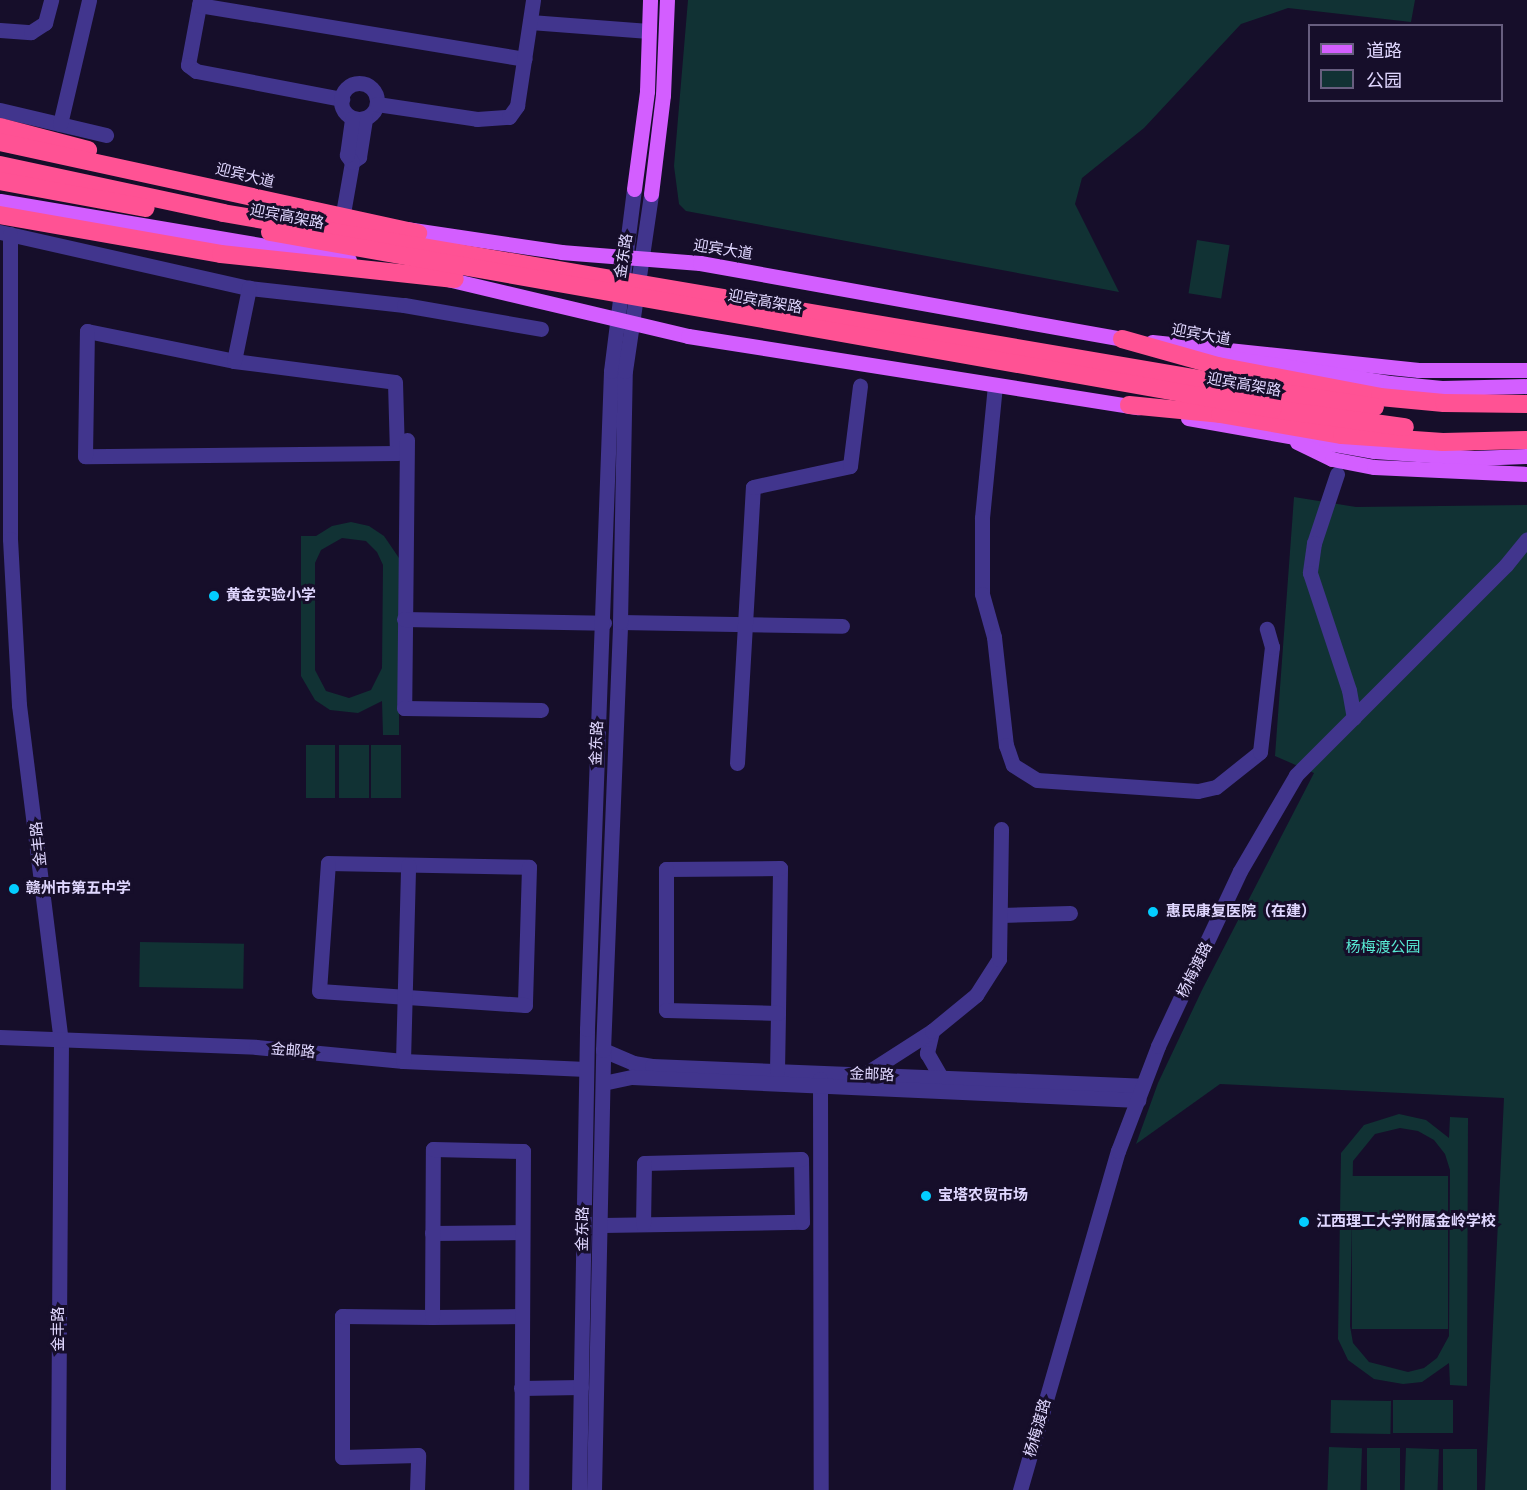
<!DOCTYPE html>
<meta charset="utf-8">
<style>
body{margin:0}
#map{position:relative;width:1527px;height:1490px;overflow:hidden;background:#160e2a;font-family:"DM Sans","Noto Sans SC",sans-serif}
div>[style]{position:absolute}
.green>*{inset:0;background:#113234;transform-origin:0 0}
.minor>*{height:15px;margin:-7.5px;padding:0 7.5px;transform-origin:7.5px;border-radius:7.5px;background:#41358d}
.minor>.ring{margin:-7.5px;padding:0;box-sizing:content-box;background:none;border:15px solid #41358d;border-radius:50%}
.major>*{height:15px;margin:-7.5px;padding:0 7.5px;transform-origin:7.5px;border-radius:7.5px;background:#d35eff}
.highway>*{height:18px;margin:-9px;padding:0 9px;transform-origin:9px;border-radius:9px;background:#ff5294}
.highway-bridge>*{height:18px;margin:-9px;padding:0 9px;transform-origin:9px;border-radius:9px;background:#ff5294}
.dots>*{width:16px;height:16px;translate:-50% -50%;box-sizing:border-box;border:3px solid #160e2a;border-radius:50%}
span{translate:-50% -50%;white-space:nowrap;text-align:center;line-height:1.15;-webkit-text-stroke:6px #160e2a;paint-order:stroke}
.street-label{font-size:15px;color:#e0d7ff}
.poi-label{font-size:15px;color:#e0d7ff;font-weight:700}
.left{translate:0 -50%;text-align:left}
.park-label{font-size:15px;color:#58ead4}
.legend{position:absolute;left:1308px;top:24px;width:195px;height:78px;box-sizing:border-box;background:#160e2a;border:2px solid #675e7f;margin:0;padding:8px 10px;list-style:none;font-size:18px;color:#e0d7ff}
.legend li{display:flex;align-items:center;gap:12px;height:30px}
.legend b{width:30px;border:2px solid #675e7f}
</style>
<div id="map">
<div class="green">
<i style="clip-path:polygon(688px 0,1415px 0,1411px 22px,1288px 8px,1241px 24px,1144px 128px,1082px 178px,1075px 204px,1119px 292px,686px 211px,679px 204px,674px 166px)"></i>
<i style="left:1197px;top:240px;width:33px;height:54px;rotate:9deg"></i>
<i style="clip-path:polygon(1294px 497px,1356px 507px,1527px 505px,1527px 1490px,1485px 1490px,1504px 1098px,1220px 1084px,1136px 1144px,1158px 1083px,1202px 990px,1314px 773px,1275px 756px)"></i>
<i style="clip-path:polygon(evenodd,351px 522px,369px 526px,384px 536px,399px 558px,399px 735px,383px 735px,382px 701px,358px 713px,330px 710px,315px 700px,301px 676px,301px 536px,316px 536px,332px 526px,351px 522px,342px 538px,366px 541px,377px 552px,383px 565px,382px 668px,371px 690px,349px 698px,326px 691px,315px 670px,315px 563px,321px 550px,342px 538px)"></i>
<i style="left:306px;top:745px;width:29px;height:53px"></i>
<i style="left:339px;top:745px;width:30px;height:53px"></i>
<i style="left:371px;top:745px;width:30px;height:53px"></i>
<i style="left:140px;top:942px;width:104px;height:45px;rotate:1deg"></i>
<i style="clip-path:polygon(evenodd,1399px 1114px,1426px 1120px,1449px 1138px,1450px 1117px,1468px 1118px,1467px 1386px,1450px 1385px,1449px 1363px,1422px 1382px,1403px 1384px,1374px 1379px,1348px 1360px,1338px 1339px,1341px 1153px,1364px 1125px,1399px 1114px,1400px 1128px,1418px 1131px,1434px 1140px,1445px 1154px,1450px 1170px,1449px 1336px,1437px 1358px,1424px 1368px,1408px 1372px,1369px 1362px,1353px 1343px,1350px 1326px,1353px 1161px,1375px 1134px,1400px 1128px)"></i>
<i style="left:1352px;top:1176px;width:96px;height:153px"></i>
<i style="left:1331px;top:1400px;width:60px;height:33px;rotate:1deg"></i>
<i style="left:1393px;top:1400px;width:60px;height:33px"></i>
<i style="left:1329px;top:1447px;width:33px;height:43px;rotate:2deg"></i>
<i style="left:1367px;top:1448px;width:33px;height:42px"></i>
<i style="left:1406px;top:1448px;width:33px;height:42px;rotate:2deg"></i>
<i style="left:1443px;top:1449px;width:34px;height:41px"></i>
</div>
<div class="minor">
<i style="left:200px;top:0;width:66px;rotate:100.5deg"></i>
<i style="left:188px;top:65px;width:10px;rotate:37deg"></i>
<i style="left:196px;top:71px;width:149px;rotate:10.9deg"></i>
<i style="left:199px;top:5px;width:330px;rotate:9.4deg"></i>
<i style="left:530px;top:22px;width:119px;rotate:4.3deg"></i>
<i style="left:0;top:30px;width:31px;rotate:4deg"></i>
<i style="left:31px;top:32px;width:17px;rotate:-33deg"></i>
<i style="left:45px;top:23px;width:24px;rotate:-75deg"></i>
<i class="ring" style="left:341px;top:83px;width:21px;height:21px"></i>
<i style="left:377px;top:104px;width:101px;rotate:8.5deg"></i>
<i style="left:477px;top:119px;width:32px;rotate:-4deg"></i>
<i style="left:509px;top:117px;width:14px;rotate:-54deg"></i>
<i style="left:517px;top:106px;width:107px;rotate:-81.4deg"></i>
<i style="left:0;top:110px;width:109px;rotate:13.3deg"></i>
<i style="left:60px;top:124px;width:127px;rotate:-76.8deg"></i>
<i style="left:352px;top:162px;width:9px;rotate:-36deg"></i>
<i style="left:359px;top:157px;width:39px;rotate:-81deg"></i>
<i style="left:342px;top:219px;width:58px;rotate:-80deg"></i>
<i style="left:352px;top:162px;width:9px;rotate:-126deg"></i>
<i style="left:347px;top:155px;width:37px;rotate:-82deg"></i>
<i style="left:0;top:232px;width:255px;rotate:12.7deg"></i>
<i style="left:249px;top:288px;width:156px;rotate:6.3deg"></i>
<i style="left:404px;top:305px;width:139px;rotate:9.9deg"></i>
<i style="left:10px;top:234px;width:305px;rotate:90deg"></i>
<i style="left:10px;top:539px;width:166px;rotate:86.9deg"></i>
<i style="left:19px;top:705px;width:338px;rotate:82.9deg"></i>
<i style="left:61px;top:1040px;width:450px;rotate:90.4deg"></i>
<i style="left:87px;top:331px;width:150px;rotate:11.5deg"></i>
<i style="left:234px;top:361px;width:162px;rotate:7.4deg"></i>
<i style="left:395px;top:382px;width:71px;rotate:88.4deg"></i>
<i style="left:397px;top:453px;width:312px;rotate:179.4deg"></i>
<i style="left:85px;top:456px;width:125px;rotate:-89.1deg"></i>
<i style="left:234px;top:361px;width:75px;rotate:-78.4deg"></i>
<i style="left:995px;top:385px;width:134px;rotate:95.6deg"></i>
<i style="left:982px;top:518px;width:76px;rotate:90deg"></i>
<i style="left:982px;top:594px;width:45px;rotate:74.4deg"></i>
<i style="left:994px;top:637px;width:109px;rotate:83.7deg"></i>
<i style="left:1006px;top:745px;width:21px;rotate:71deg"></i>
<i style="left:1013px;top:765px;width:28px;rotate:32deg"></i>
<i style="left:1037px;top:780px;width:161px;rotate:3.9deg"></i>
<i style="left:1198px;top:791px;width:18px;rotate:-13deg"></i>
<i style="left:1216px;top:787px;width:56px;rotate:-38.5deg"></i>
<i style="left:1260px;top:752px;width:106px;rotate:-83.5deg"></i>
<i style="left:1272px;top:647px;width:19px;rotate:-106deg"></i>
<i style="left:407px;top:440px;width:268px;rotate:90.6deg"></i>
<i style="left:404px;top:708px;width:137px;rotate:0.8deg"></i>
<i style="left:1337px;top:474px;width:73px;rotate:108.4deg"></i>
<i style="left:1314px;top:543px;width:30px;rotate:98deg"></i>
<i style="left:1310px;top:573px;width:123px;rotate:71.6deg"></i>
<i style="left:1349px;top:690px;width:28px;rotate:80deg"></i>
<i style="left:404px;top:619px;width:200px;rotate:1.1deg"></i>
<i style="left:620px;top:622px;width:222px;rotate:1deg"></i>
<i style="left:737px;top:763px;width:276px;rotate:-86.7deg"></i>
<i style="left:753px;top:487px;width:99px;rotate:-12.2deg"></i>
<i style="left:850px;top:466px;width:81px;rotate:-82.9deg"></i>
<i style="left:328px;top:863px;width:201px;rotate:1.1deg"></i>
<i style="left:529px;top:867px;width:138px;rotate:91.7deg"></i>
<i style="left:525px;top:1005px;width:206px;rotate:-176.1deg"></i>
<i style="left:319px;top:991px;width:128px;rotate:-86deg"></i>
<i style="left:1001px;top:915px;width:69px;rotate:-1.7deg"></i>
<i style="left:932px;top:1031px;width:23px;rotate:103deg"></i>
<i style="left:927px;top:1053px;width:28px;rotate:60deg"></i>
<i style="left:0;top:1037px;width:256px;rotate:2.2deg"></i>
<i style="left:256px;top:1047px;width:148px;rotate:5.4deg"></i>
<i style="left:403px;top:1061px;width:183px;rotate:2.5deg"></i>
<i style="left:603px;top:1050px;width:33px;rotate:23deg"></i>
<i style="left:633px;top:1063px;width:19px;rotate:9deg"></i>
<i style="left:652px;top:1066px;width:491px;rotate:2.3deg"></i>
<i style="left:403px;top:1061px;width:196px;rotate:-88.5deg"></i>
<i style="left:777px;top:1071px;width:58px;rotate:-89deg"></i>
<i style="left:778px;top:1013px;width:145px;rotate:-89.2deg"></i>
<i style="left:780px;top:868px;width:114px;rotate:179.5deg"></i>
<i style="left:666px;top:869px;width:141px;rotate:90deg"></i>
<i style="left:666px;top:1010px;width:112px;rotate:1.5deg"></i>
<i style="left:865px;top:1074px;width:80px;rotate:-32.7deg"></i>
<i style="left:932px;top:1031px;width:57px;rotate:-39.3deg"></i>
<i style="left:976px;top:995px;width:43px;rotate:-57.4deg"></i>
<i style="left:999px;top:959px;width:130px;rotate:-89.1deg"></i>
<i style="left:820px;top:1079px;width:411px;rotate:89.9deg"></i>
<i style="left:603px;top:1083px;width:30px;rotate:-12deg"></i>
<i style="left:632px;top:1077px;width:507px;rotate:2.6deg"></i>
<i style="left:602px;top:1225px;width:200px;rotate:-0.9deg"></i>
<i style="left:802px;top:1222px;width:63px;rotate:-90.9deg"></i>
<i style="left:801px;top:1159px;width:157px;rotate:178.5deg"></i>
<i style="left:644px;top:1163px;width:61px;rotate:90.9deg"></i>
<i style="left:432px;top:1233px;width:90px;rotate:-0.6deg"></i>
<i style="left:432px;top:1317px;width:89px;rotate:-0.6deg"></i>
<i style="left:521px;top:1388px;width:60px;rotate:-1deg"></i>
<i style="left:417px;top:1490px;width:35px;rotate:-88deg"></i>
<i style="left:418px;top:1455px;width:76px;rotate:178.5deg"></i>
<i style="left:342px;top:1457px;width:141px;rotate:-90deg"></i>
<i style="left:342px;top:1316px;width:90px;rotate:0.6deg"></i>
<i style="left:432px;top:1317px;width:168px;rotate:-89.7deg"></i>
<i style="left:433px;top:1149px;width:90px;rotate:1.3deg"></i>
<i style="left:523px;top:1151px;width:339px;rotate:90.3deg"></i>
<i style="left:579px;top:1490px;width:461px;rotate:-89deg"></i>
<i style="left:587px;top:1029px;width:658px;rotate:-87.91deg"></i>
<i style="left:611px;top:371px;width:183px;rotate:-82.8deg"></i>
<i style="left:594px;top:1490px;width:440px;rotate:-88.8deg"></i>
<i style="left:603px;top:1050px;width:428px;rotate:-87.7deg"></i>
<i style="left:620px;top:622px;width:251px;rotate:-88.9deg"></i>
<i style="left:625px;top:371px;width:179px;rotate:-81.6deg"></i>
<i style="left:1020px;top:1490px;width:353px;rotate:-73.9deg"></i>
<i style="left:1118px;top:1151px;width:112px;rotate:-69.1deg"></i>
<i style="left:1158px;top:1046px;width:193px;rotate:-64.9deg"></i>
<i style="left:1240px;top:871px;width:111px;rotate:-59.7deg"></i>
<i style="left:1296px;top:775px;width:297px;rotate:-45deg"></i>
<i style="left:1506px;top:565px;width:33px;rotate:-51deg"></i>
</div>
<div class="major">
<i style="left:634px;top:189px;width:99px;rotate:-82.4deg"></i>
<i style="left:647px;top:91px;width:91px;rotate:-88.1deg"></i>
<i style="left:651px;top:194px;width:100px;rotate:-83.1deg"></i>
<i style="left:663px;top:95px;width:95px;rotate:-87.6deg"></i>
<i style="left:0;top:201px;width:354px;rotate:9.6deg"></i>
<i style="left:406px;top:229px;width:157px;rotate:8.4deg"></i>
<i style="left:561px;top:252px;width:139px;rotate:4.5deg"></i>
<i style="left:700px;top:263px;width:439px;rotate:10.2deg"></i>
<i style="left:443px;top:278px;width:252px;rotate:13.3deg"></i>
<i style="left:688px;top:336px;width:456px;rotate:9deg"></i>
<i style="left:1152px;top:342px;width:268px;rotate:6deg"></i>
<i style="left:1419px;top:370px;width:108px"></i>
<i style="left:1194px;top:352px;width:198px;rotate:9deg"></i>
<i style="left:1390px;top:383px;width:52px;rotate:5.5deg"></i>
<i style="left:1442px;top:388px;width:85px;rotate:-1.3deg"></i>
<i style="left:1188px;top:418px;width:189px;rotate:10.1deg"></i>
<i style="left:1374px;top:451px;width:100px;rotate:4deg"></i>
<i style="left:1474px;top:458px;width:53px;rotate:-2.2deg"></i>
<i style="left:1297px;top:442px;width:39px;rotate:26deg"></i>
<i style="left:1332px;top:459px;width:43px;rotate:10.8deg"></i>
<i style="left:1374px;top:467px;width:153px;rotate:2.6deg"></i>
</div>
<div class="highway">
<i style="left:1122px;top:339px;width:100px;rotate:15.7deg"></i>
<i style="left:1218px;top:366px;width:165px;rotate:10.8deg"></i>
<i style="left:1380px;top:397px;width:64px;rotate:5.4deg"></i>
<i style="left:1444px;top:403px;width:83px;rotate:0.7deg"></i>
<i style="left:1276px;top:392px;width:100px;rotate:8.6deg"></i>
<i style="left:1129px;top:405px;width:91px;rotate:5.6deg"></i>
<i style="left:1220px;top:414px;width:124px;rotate:9.8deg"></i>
<i style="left:1342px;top:435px;width:101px;rotate:4deg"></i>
<i style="left:1443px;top:442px;width:84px;rotate:-1.4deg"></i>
<i style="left:1273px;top:409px;width:133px;rotate:7.8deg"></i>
</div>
<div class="highway-bridge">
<i style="left:0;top:127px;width:91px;rotate:14.6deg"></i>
<i style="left:0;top:142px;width:428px;rotate:12.3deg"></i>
<i style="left:0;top:165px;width:228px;rotate:12.1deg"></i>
<i style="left:223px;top:213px;width:1068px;rotate:9.65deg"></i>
<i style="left:0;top:181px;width:148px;rotate:10.5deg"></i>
<i style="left:0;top:215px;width:224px;rotate:10deg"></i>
<i style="left:221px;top:254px;width:235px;rotate:6.1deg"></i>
<i style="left:270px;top:232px;width:1018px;rotate:10.01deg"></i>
</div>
<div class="dots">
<i style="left:214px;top:596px;background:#03cdff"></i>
<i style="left:14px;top:889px;background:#03cdff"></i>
<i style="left:1153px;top:912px;background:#03cdff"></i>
<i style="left:926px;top:1196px;background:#03cdff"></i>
<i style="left:1304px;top:1222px;background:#03cdff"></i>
</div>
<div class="street-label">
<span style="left:245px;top:176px;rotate:14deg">迎宾大道</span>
<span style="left:287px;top:217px;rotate:11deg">迎宾高架路</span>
<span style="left:723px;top:250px;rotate:9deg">迎宾大道</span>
<span style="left:624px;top:256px;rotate:-81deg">金东路</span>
<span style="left:765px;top:302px;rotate:10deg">迎宾高架路</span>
<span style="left:1201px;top:335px;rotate:10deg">迎宾大道</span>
<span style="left:1244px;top:385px;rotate:10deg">迎宾高架路</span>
<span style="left:597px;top:743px;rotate:-88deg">金东路</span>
<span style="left:39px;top:844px;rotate:-96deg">金丰路</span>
<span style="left:1195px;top:970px;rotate:-64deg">杨梅渡路</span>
<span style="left:293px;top:1051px;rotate:5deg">金邮路</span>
<span style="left:872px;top:1075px;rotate:2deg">金邮路</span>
<span style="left:583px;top:1229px;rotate:-89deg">金东路</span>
<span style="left:59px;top:1329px;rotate:-90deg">金丰路</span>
<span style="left:1038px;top:1428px;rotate:-74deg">杨梅渡路</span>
</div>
<div class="poi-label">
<span class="left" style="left:226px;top:596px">黄金实验小学</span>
<span class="left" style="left:26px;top:889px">赣州市第五中学</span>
<span class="left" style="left:1166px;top:912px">惠民康复医院（在建）</span>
<span class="left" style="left:938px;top:1196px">宝塔农贸市场</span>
<span class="left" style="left:1316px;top:1222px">江西理工大学附属金岭学校</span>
</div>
<div class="park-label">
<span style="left:1383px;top:948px">杨梅渡公园</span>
</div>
<ul class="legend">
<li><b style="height:8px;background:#d35eff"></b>道路</li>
<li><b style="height:16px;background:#113234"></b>公园</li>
</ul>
</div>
